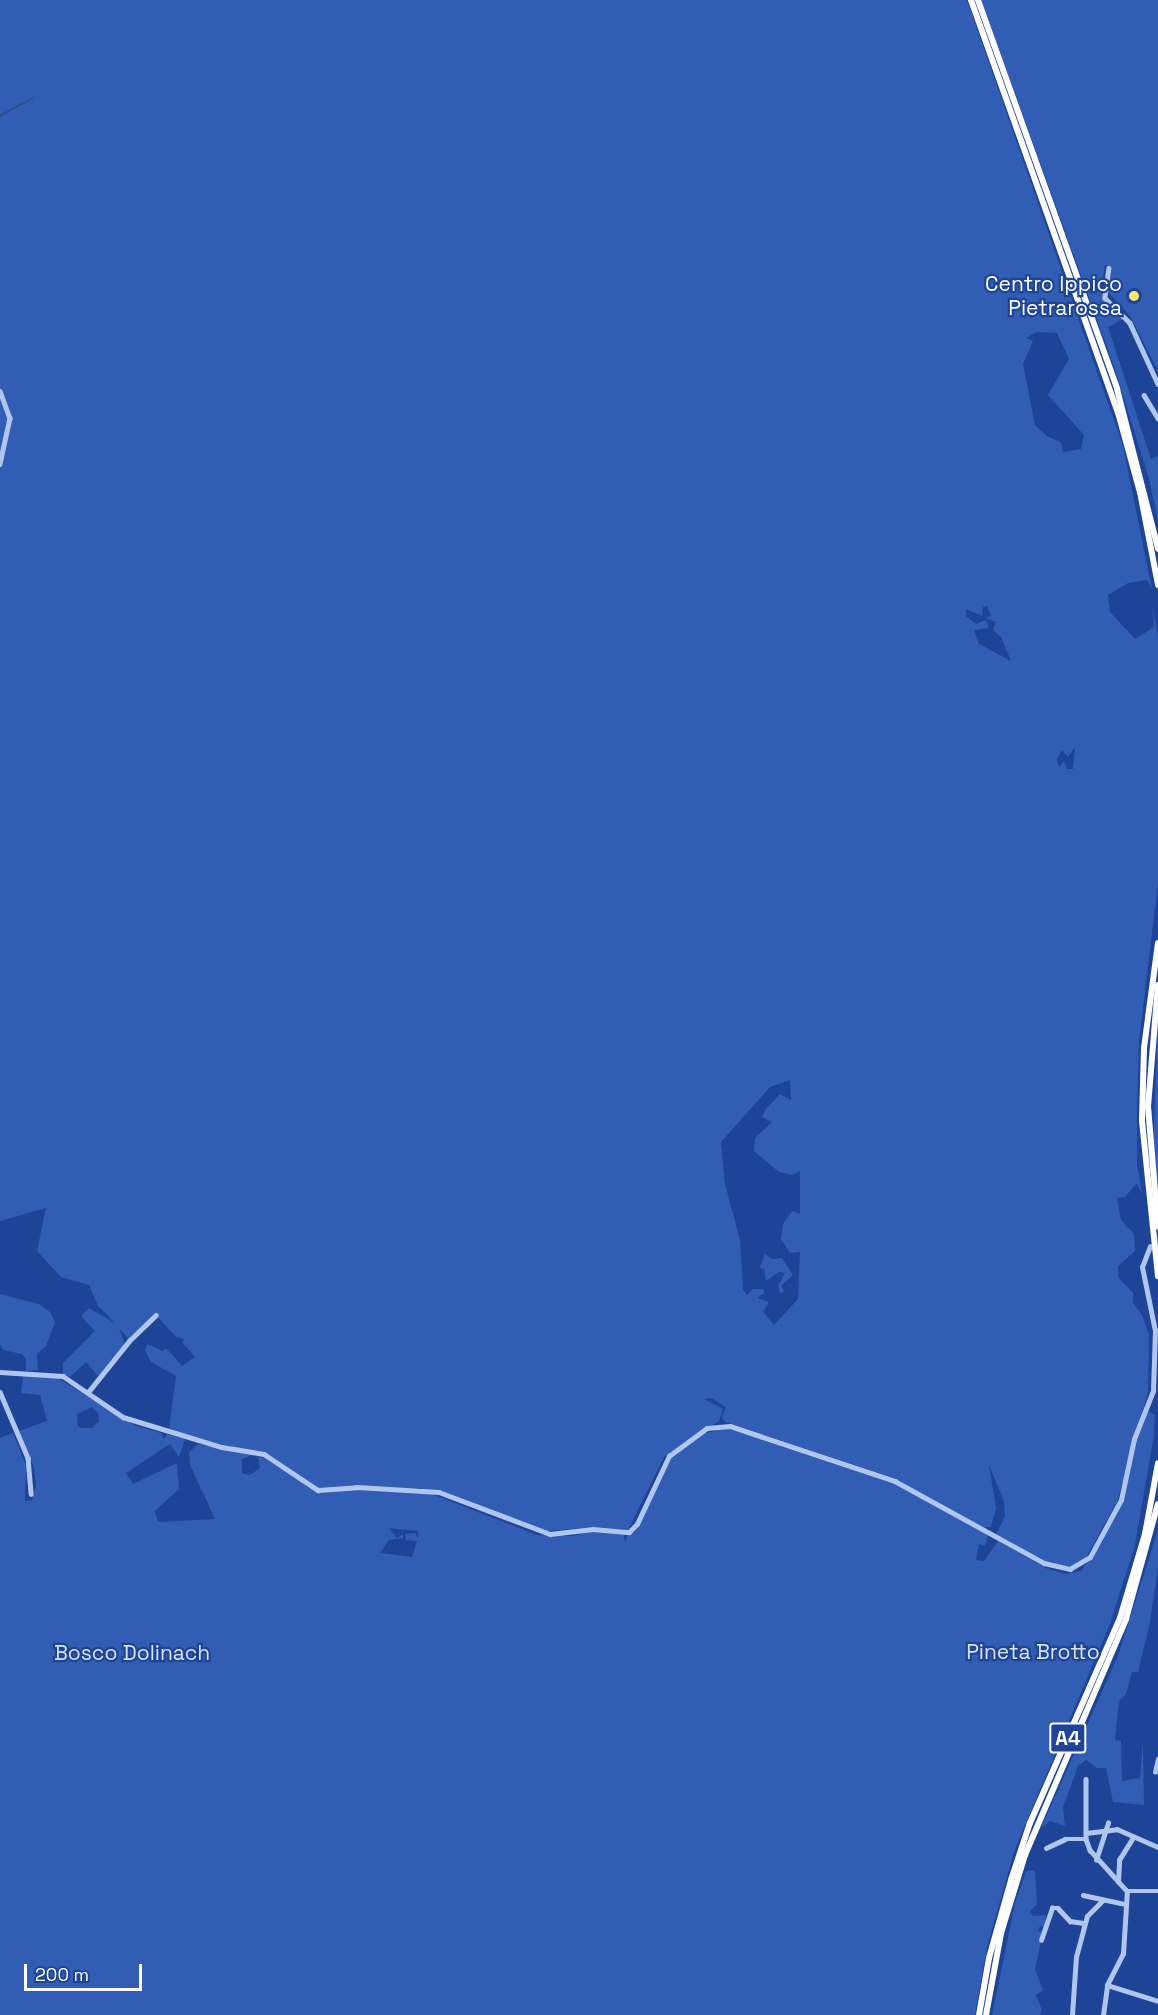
<!DOCTYPE html>
<style>
body{margin:0}
#map{position:relative;width:1158px;height:2015px;overflow:hidden;background:#1d4496;font-family:"Space Grotesk",sans-serif}
div>[style]{position:absolute}
.green>*{inset:0;background:#315db4}
.stream>*{height:1.5px;margin:-0.75px;padding:0 0.75px;transform-origin:0.75px;border-radius:0.75px;background:#324e8b}
.minor>*{height:4.5px;margin:-2.25px;padding:0 2.25px;transform-origin:2.25px;border-radius:2.25px;background:#b0c6ef}
.highway>*{height:6px;margin:-3px;padding:0 3px;transform-origin:3px;border-radius:3px;background:#fff}
.dots>*{width:16px;height:16px;translate:-50% -50%;box-sizing:border-box;border:3px solid #1d4496;border-radius:50%}
span{translate:-50% -50%;white-space:nowrap;text-align:center;line-height:1.15;-webkit-text-stroke:4.5px #1d4496;paint-order:stroke}
.shield-label span{padding:2px 4px;background:#1d4496;border:2px solid;border-radius:4px;-webkit-text-stroke-width:0}
.shield-label{font-size:20px;color:#fff;font-weight:700}
.poi-label{font-size:21px;color:#fff}
.right{translate:-100% -50%;text-align:right}
.park-label{font-size:21px;color:#d7e3fb}
.scale{position:absolute;left:24px;top:1964px;width:118px;height:27px;box-sizing:border-box;border:3px solid #fff;border-top:0;padding-left:8px;font-size:18px;line-height:21px;white-space:nowrap;color:#fff;-webkit-text-stroke:4px #1d4496;paint-order:stroke}
</style>
<div id="map">
<div class="green">
<i style="clip-path:polygon(evenodd,0 0,967px 0,1123px 446px,1152px 589px,1147px 580px,1128px 583px,1108px 595px,1110px 612px,1135px 639px,1154px 627px,1153px 607px,1158px 637px,1158px 883px,1139px 1042px,1137px 1108px,1137px 1163px,1142px 1194px,1137px 1183px,1125px 1197px,1117px 1198px,1121px 1220px,1134px 1234px,1135px 1251px,1118px 1266px,1118px 1277px,1133px 1293px,1133px 1303px,1142px 1315px,1149px 1335px,1148px 1392px,1117px 1502px,1085px 1559px,1070px 1567px,1046px 1562px,996px 1535px,1005px 1516px,1004px 1501px,989px 1465px,996px 1508px,991px 1527px,983px 1527px,896px 1479px,725px 1422px,722px 1418px,726px 1407px,711px 1398px,704px 1399px,723px 1409px,719px 1421px,664px 1457px,628px 1530px,595px 1527px,537px 1532px,450px 1496px,420px 1488px,322px 1491px,264px 1454px,178px 1434px,169px 1428px,176px 1376px,151px 1362px,145px 1350px,148px 1344px,162px 1351px,166px 1348px,182px 1366px,195px 1357px,182px 1342px,185px 1339px,176px 1337px,156px 1315px,131px 1342px,119px 1328px,125px 1344px,98px 1376px,86px 1362px,70px 1377px,63px 1374px,63px 1363px,95px 1331px,81px 1316px,89px 1308px,115px 1323px,98px 1306px,89px 1285px,61px 1277px,37px 1251px,46px 1208px,0 1221px,0 0,1037px 332px,1057px 333px,1069px 359px,1048px 395px,1084px 435px,1081px 449px,1063px 452px,1061px 442px,1048px 437px,1035px 425px,1023px 364px,1033px 341px,1026px 338px,1037px 332px,0 0,987px 606px,991px 616px,986px 618px,996px 622px,993px 630px,1001px 637px,1011px 661px,979px 644px,974px 630px,989px 628px,986px 620px,976px 624px,966px 616px,966px 609px,982px 616px,983px 607px,987px 606px,0 0,1075px 747px,1073px 769px,1067px 769px,1064px 761px,1059px 767px,1057px 759px,1062px 750px,1068px 757px,1075px 747px,0 0,790px 1080px,791px 1100px,780px 1094px,766px 1109px,762px 1117px,772px 1122px,755px 1138px,754px 1151px,779px 1172px,792px 1175px,800px 1171px,800px 1214px,792px 1211px,783px 1224px,781px 1239px,790px 1253px,800px 1252px,798px 1299px,774px 1325px,763px 1312px,769px 1302px,757px 1298px,764px 1293px,763px 1289px,753px 1289px,747px 1295px,743px 1289px,740px 1240px,725px 1184px,721px 1142px,770px 1087px,790px 1080px)"></i>
<i style="clip-path:polygon(981px 0,1158px 0,1158px 371px,1130px 316px,1108px 292px,1112px 267px,1105px 265px,1101px 289px,1107px 306px,1123px 319px,1108px 327px,1151px 459px,1158px 456px,1158px 520px,1148px 475px,1112px 361px)"></i>
<i style="clip-path:polygon(1158px 1021px,1158px 1202px,1153px 1154px)"></i>
<i style="clip-path:polygon(765px 1253px,771px 1259px,782px 1258px,793px 1275px,781px 1286px,784px 1291px,780px 1294px,778px 1286px,785px 1273px,779px 1272px,766px 1281px,764px 1269px,760px 1268px)"></i>
<i style="clip-path:polygon(0 1294px,39px 1304px,50px 1312px,55px 1322px,46px 1346px,37px 1354px,38px 1370px,26px 1371px,26px 1359px,22px 1354px,3px 1350px,0 1344px)"></i>
<i style="clip-path:polygon(evenodd,23px 1376px,56px 1377px,134px 1425px,161px 1433px,164px 1439px,167px 1434px,185px 1439px,179px 1457px,170px 1444px,126px 1473px,133px 1484px,177px 1463px,179px 1489px,155px 1511px,158px 1522px,215px 1519px,190px 1465px,189px 1452px,198px 1444px,264px 1458px,319px 1492px,343px 1489px,432px 1494px,537px 1535px,572px 1536px,601px 1529px,624px 1535px,625px 1543px,627px 1536px,637px 1529px,667px 1462px,701px 1434px,729px 1428px,894px 1482px,988px 1535px,985px 1546px,979px 1544px,976px 1560px,984px 1561px,998px 1541px,1048px 1569px,1067px 1574px,1081px 1571px,1103px 1541px,1101px 1539px,1121px 1500px,1134px 1439px,1146px 1410px,1155px 1415px,1154px 1435px,1135px 1545px,1110px 1624px,1015px 1849px,987px 1947px,975px 2015px,0 2015px,0 1438px,13px 1433px,26px 1466px,25px 1501px,32px 1500px,36px 1486px,34px 1467px,19px 1431px,47px 1421px,40px 1395px,21px 1393px,23px 1376px,92px 1407px,98px 1413px,99px 1421px,92px 1428px,82px 1428px,78px 1426px,77px 1414px,92px 1407px,23px 1376px,253px 1455px,258px 1458px,260px 1468px,250px 1475px,242px 1473px,242px 1459px,253px 1455px,23px 1376px,389px 1528px,418px 1531px,418px 1538px,415px 1533px,405px 1534px,406px 1540px,417px 1541px,412px 1557px,380px 1553px,389px 1540px,403px 1538px,403px 1534px,397px 1538px,389px 1528px)"></i>
<i style="clip-path:polygon(1158px 1530px,1158px 1567px,1150px 1622px,1138px 1672px,1132px 1672px,1126px 1694px,1119px 1701px,1115px 1740px,1121px 1741px,1122px 1781px,1140px 1778px,1143px 1741px,1144px 1805px,1113px 1802px,1106px 1768px,1097px 1768px,1086px 1760px,1078px 1766px,1063px 1807px,1065px 1826px,1050px 1821px,1041px 1828px,1118px 1656px)"></i>
<i style="clip-path:polygon(1031px 1870px,1035px 1871px,1037px 1904px,1030px 1911px,1033px 1916px,1046px 1915px,1045px 1927px,1040px 1926px,1038px 1931px,1043px 1932px,1035px 1969px,1043px 1990px,1036px 1995px,1042px 2010px,1040px 2015px,992px 2015px,1015px 1903px,1026px 1872px)"></i>
</div>
<div class="stream">
<i style="left:0;top:116px;width:37px;rotate:-29deg"></i>
</div>
<div class="minor">
<i style="left:1109px;top:268px;width:30px;rotate:98deg"></i>
<i style="left:1105px;top:298px;width:35px;rotate:45deg"></i>
<i style="left:1130px;top:323px;width:67px;rotate:65.3deg"></i>
<i style="left:0;top:391px;width:29px;rotate:70deg"></i>
<i style="left:10px;top:418px;width:47px;rotate:102.3deg"></i>
<i style="left:1144px;top:395px;width:27px;rotate:59deg"></i>
<i style="left:0;top:1372px;width:63px;rotate:3.6deg"></i>
<i style="left:63px;top:1376px;width:73px;rotate:34.3deg"></i>
<i style="left:123px;top:1417px;width:103px;rotate:16.9deg"></i>
<i style="left:222px;top:1447px;width:43px;rotate:9.5deg"></i>
<i style="left:264px;top:1454px;width:65px;rotate:33.7deg"></i>
<i style="left:318px;top:1490px;width:39px;rotate:-4deg"></i>
<i style="left:357px;top:1487px;width:82px;rotate:3.5deg"></i>
<i style="left:439px;top:1492px;width:119px;rotate:20.7deg"></i>
<i style="left:550px;top:1534px;width:43px;rotate:-6.6deg"></i>
<i style="left:593px;top:1529px;width:36px;rotate:5deg"></i>
<i style="left:629px;top:1532px;width:11px;rotate:-45deg"></i>
<i style="left:637px;top:1524px;width:75px;rotate:-64.8deg"></i>
<i style="left:669px;top:1456px;width:47px;rotate:-36.4deg"></i>
<i style="left:707px;top:1428px;width:23px;rotate:-5deg"></i>
<i style="left:730px;top:1426px;width:174px;rotate:18.4deg"></i>
<i style="left:895px;top:1481px;width:170px;rotate:28.8deg"></i>
<i style="left:1044px;top:1563px;width:27px;rotate:13deg"></i>
<i style="left:1070px;top:1569px;width:23px;rotate:-31deg"></i>
<i style="left:1090px;top:1557px;width:65px;rotate:-61.5deg"></i>
<i style="left:1121px;top:1500px;width:62px;rotate:-78deg"></i>
<i style="left:1134px;top:1439px;width:52px;rotate:-68.4deg"></i>
<i style="left:1153px;top:1391px;width:60px;rotate:-88.1deg"></i>
<i style="left:1155px;top:1331px;width:65px;rotate:-101.5deg"></i>
<i style="left:1142px;top:1267px;width:22px;rotate:-69deg"></i>
<i style="left:89px;top:1391px;width:64px;rotate:-51.3deg"></i>
<i style="left:129px;top:1341px;width:37px;rotate:-44deg"></i>
<i style="left:0;top:1392px;width:72px;rotate:67deg"></i>
<i style="left:28px;top:1458px;width:36px;rotate:85deg"></i>
<i style="left:1155px;top:1772px;width:13px;rotate:-77deg"></i>
<i style="left:1086px;top:1779px;width:60px;rotate:90deg"></i>
<i style="left:1086px;top:1839px;width:12px;rotate:70deg"></i>
<i style="left:1090px;top:1850px;width:55px;rotate:47.9deg"></i>
<i style="left:1086px;top:1833px;width:31px;rotate:-7deg"></i>
<i style="left:1117px;top:1829px;width:45px;rotate:23.7deg"></i>
<i style="left:1046px;top:1848px;width:21px;rotate:-25deg"></i>
<i style="left:1065px;top:1839px;width:21px"></i>
<i style="left:1096px;top:1860px;width:39px;rotate:-72deg"></i>
<i style="left:1118px;top:1882px;width:22px;rotate:-87deg"></i>
<i style="left:1119px;top:1860px;width:26px;rotate:-58deg"></i>
<i style="left:1127px;top:1891px;width:31px"></i>
<i style="left:1083px;top:1895px;width:43px;rotate:12.1deg"></i>
<i style="left:1041px;top:1940px;width:34px;rotate:-71deg"></i>
<i style="left:1052px;top:1908px;width:6px"></i>
<i style="left:1058px;top:1908px;width:18px;rotate:47deg"></i>
<i style="left:1070px;top:1921px;width:15px;rotate:8deg"></i>
<i style="left:1107px;top:1985px;width:53px;rotate:17.4deg"></i>
<i style="left:1072px;top:2015px;width:58px;rotate:-86.1deg"></i>
<i style="left:1076px;top:1957px;width:42px;rotate:-75deg"></i>
<i style="left:1087px;top:1916px;width:21px;rotate:-45deg"></i>
<i style="left:1103px;top:2015px;width:30px;rotate:-82deg"></i>
<i style="left:1107px;top:1985px;width:35px;rotate:-63deg"></i>
<i style="left:1123px;top:1954px;width:63px;rotate:-86.4deg"></i>
</div>
<div class="highway">
<i style="left:971px;top:0;width:442px;rotate:70.4deg"></i>
<i style="left:1119px;top:416px;width:79px;rotate:74.6deg"></i>
<i style="left:1140px;top:492px;width:95px;rotate:79deg"></i>
<i style="left:978px;top:0;width:413px;rotate:70.3deg"></i>
<i style="left:1117px;top:389px;width:165px;rotate:75.6deg"></i>
<i style="left:1158px;top:943px;width:106px;rotate:97.6deg"></i>
<i style="left:1144px;top:1048px;width:73px;rotate:91.6deg"></i>
<i style="left:1142px;top:1121px;width:156px;rotate:84.1deg"></i>
<i style="left:1158px;top:985px;width:121px;rotate:94.7deg"></i>
<i style="left:1148px;top:1106px;width:121px;rotate:85.3deg"></i>
<i style="left:979px;top:2015px;width:58px;rotate:-80deg"></i>
<i style="left:989px;top:1958px;width:81px;rotate:-74.2deg"></i>
<i style="left:1011px;top:1880px;width:60px;rotate:-71.6deg"></i>
<i style="left:1030px;top:1823px;width:224px;rotate:-66.3deg"></i>
<i style="left:1120px;top:1618px;width:88px;rotate:-73.4deg"></i>
<i style="left:1145px;top:1534px;width:72px;rotate:-79.6deg"></i>
<i style="left:986px;top:2015px;width:83px;rotate:-79.6deg"></i>
<i style="left:1001px;top:1933px;width:82px;rotate:-72.9deg"></i>
<i style="left:1025px;top:1855px;width:257px;rotate:-66.8deg"></i>
<i style="left:1126px;top:1619px;width:119px;rotate:-74.5deg"></i>
</div>
<div class="dots">
<i style="left:1134px;top:296px;background:#ffe56f"></i>
</div>
<div class="shield-label">
<span style="left:1068px;top:1738px">A4</span>
</div>
<div class="poi-label">
<span class="right" style="left:1122px;top:296px">Centro Ippico<br>Pietrarossa</span>
</div>
<div class="park-label">
<span style="left:1033px;top:1652px">Pineta Brotto</span>
<span style="left:132px;top:1653px">Bosco Dolinach</span>
</div>
<div class="scale">200 m</div>
</div>
